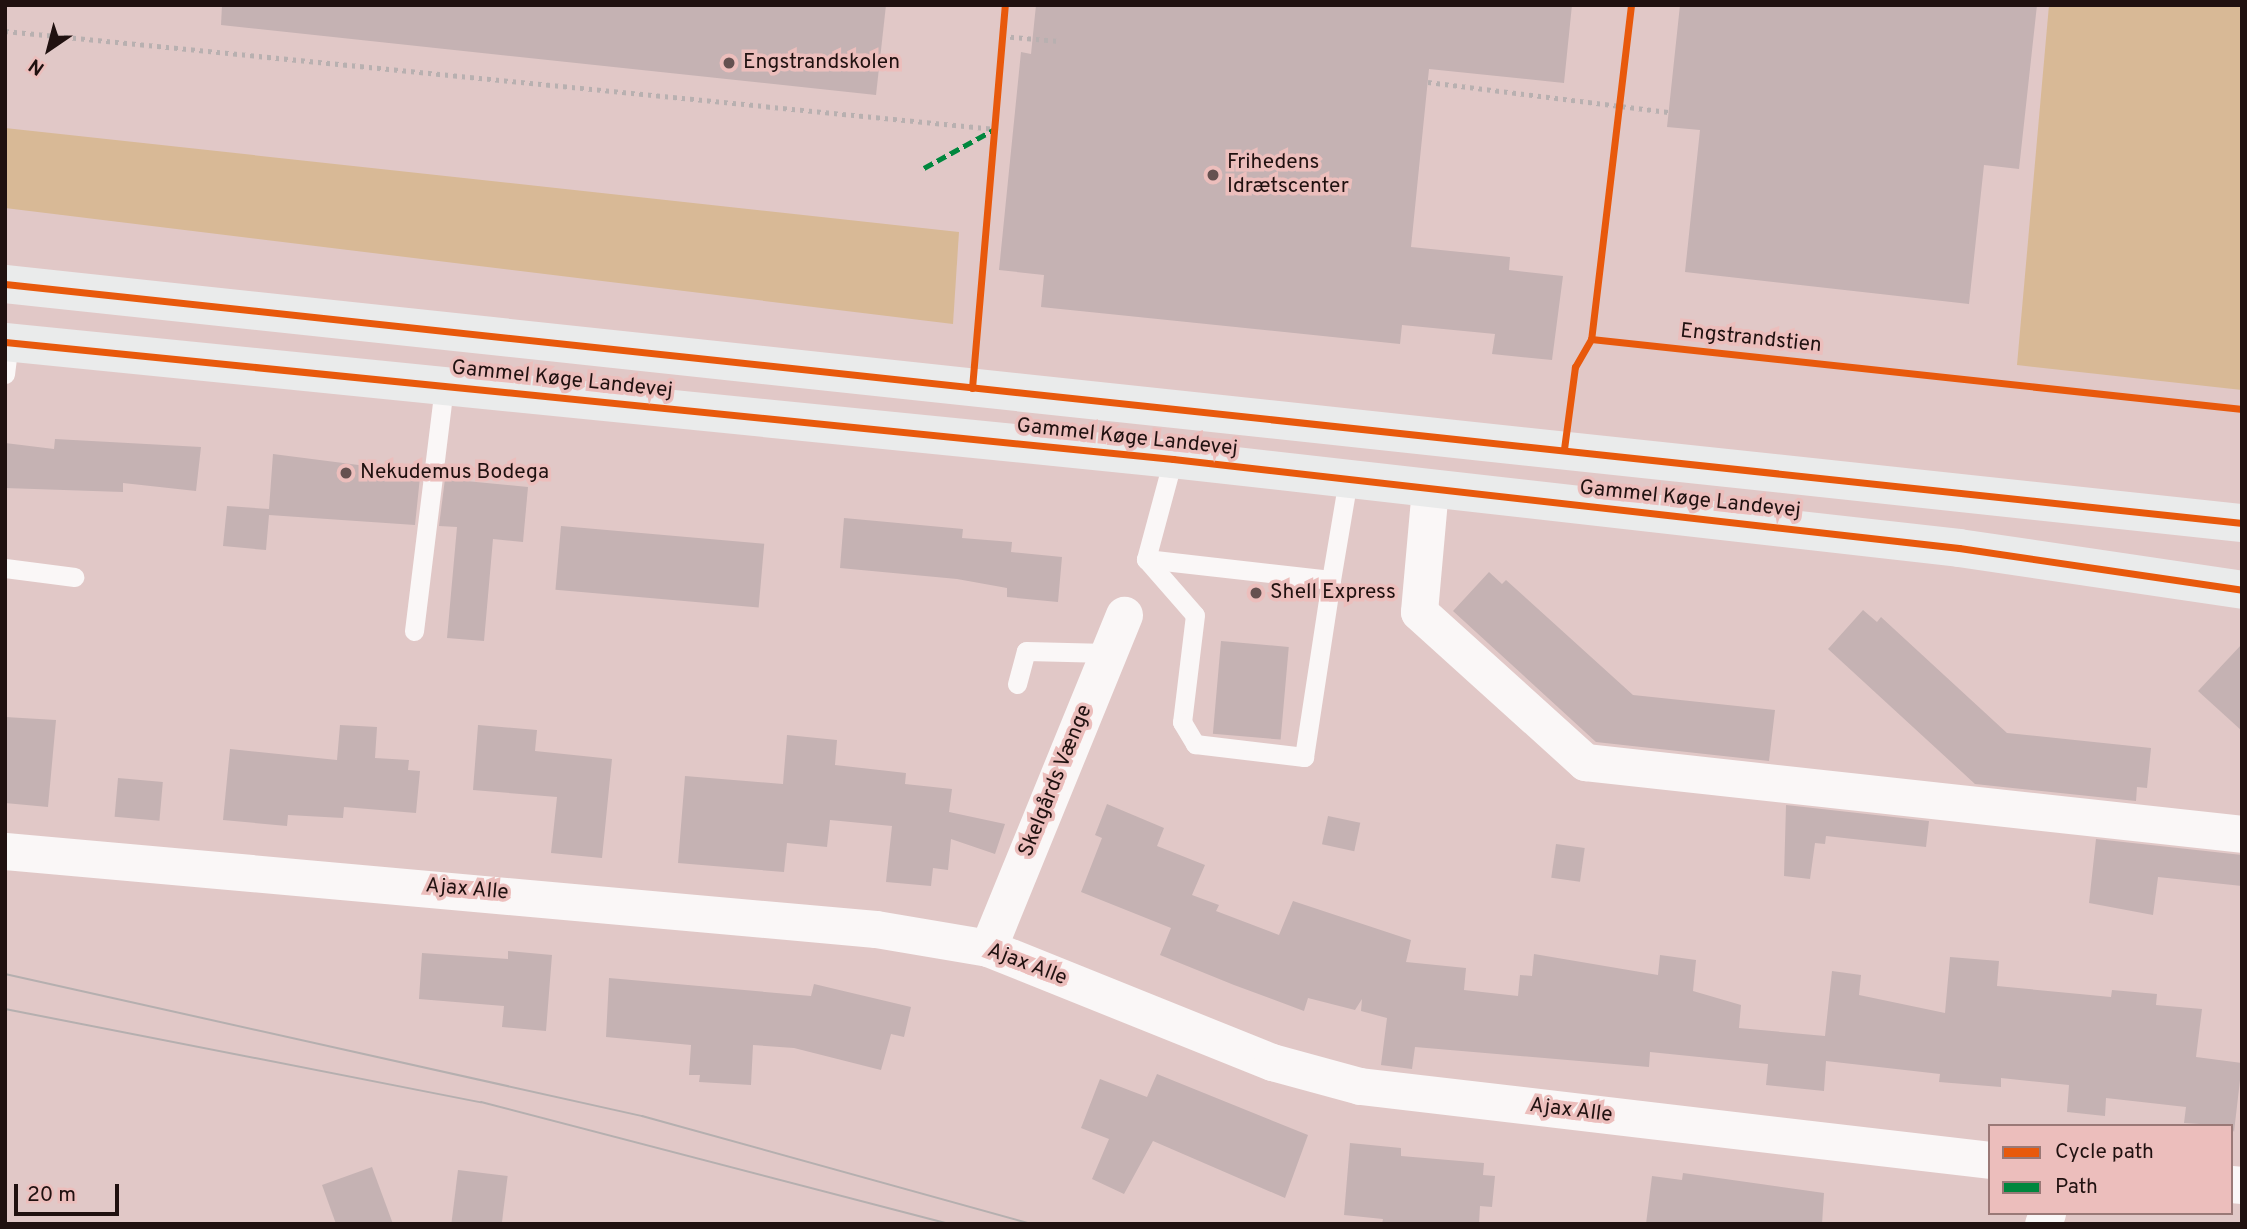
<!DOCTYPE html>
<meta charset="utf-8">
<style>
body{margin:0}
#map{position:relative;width:2247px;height:1229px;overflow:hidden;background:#e1c8c7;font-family:Overpass,sans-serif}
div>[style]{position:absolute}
.green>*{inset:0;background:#d8b996}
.building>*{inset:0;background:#c5b2b3;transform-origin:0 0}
.path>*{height:4.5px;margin-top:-2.25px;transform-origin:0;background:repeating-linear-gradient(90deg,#b8b0b0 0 3.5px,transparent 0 8.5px)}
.service>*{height:19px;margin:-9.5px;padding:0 9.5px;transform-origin:9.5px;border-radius:9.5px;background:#faf7f7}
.minor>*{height:37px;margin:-18.5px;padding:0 18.5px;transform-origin:18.5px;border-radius:18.5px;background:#faf7f7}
.secondary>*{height:38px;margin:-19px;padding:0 19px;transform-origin:19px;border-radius:19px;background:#eaebeb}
.tram>*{height:2px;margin:-1px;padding:0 1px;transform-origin:1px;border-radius:1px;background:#b5afaf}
.quiet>*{height:5px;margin-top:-2.5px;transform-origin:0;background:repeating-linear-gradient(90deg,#00873e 0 10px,transparent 0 15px)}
.cycleway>*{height:7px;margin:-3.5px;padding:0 3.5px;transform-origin:3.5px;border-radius:3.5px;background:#e8590c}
.dots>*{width:19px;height:19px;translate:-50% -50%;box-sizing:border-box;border:4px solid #ecbebc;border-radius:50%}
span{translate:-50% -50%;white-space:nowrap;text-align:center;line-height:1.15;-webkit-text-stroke:7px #ecbebc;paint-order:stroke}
.poi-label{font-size:21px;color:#201110}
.left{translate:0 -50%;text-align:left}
.street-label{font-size:21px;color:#201110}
.frame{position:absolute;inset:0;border:7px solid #201110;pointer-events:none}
.legend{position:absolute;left:1988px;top:1124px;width:245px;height:91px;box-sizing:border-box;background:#ecbebc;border:2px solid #9a7977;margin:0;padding:9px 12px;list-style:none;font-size:21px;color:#201110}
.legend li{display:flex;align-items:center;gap:14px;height:35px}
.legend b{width:35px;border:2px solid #9a7977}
.north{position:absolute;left:14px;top:14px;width:70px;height:70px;-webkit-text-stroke:5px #ecbebc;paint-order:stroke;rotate:215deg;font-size:19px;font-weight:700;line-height:28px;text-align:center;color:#201110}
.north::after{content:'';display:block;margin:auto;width:24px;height:32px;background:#201110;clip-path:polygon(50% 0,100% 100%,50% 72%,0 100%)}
.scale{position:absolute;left:14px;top:1184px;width:105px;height:32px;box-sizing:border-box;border:4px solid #201110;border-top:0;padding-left:9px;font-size:21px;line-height:24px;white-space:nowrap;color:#201110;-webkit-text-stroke:5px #ecbebc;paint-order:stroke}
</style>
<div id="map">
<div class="green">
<i style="clip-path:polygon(2049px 5px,2242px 5px,2242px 390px,2017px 365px)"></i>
<i style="clip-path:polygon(5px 128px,959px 232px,953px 324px,5px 208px)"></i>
</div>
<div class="building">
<i style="clip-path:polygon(222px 5px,886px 5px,876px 95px,221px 25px)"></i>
<i style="clip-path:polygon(1036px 5px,1572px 5px,1564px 83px,1429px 69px,1411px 247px,1510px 257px,1509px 270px,1563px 276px,1552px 360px,1492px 354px,1495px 334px,1402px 325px,1400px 344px,1041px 307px,1044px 275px,999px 270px,1021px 52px,1031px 54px)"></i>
<i style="clip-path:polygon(1680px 5px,2037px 5px,2019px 169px,1984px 165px,1969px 304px,1685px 272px,1700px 130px,1667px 127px)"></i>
<i style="clip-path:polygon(55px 439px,201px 447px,196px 491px,123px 483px,123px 492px,5px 488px,5px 443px,54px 449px)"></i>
<i style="clip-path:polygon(273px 454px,413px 472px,420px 477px,415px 525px,269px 515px,266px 550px,223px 546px,227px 506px,269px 509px)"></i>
<i style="clip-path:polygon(445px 479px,528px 487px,523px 542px,493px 539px,484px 641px,447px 638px,457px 527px,439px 526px)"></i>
<i style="clip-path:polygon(844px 518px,963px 529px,962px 538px,1012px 542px,1011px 552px,1062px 557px,1058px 602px,1007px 597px,1007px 588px,957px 579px,840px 568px)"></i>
<i style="left:561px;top:526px;width:204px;height:64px;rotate:5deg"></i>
<i style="clip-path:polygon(1489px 572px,1502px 584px,1506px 580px,1633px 695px,1775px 710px,1769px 761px,1596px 742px,1453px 611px)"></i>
<i style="clip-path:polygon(1863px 610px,1877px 622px,1881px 617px,2007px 733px,2151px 748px,2147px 788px,2137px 787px,2136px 801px,1975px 784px,1828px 649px)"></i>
<i style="left:1221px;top:641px;width:68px;height:93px;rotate:5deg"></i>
<i style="clip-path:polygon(2242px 644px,2242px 731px,2198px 691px)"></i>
<i style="clip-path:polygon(5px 717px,56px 720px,48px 807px,5px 803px)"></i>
<i style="clip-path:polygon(340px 725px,377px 727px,375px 758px,409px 760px,408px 770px,420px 771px,416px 813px,344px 807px,343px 818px,288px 815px,287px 826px,223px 820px,230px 749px,337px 760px)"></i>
<i style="clip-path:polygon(478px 725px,537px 730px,535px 751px,612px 759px,602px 858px,551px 853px,557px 797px,473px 790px)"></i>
<i style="clip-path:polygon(787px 735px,837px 740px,835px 765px,906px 773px,905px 784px,952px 789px,949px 812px,1005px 824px,995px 854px,951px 839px,948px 870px,933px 868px,931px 886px,886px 882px,892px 826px,830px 820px,827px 847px,787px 843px,784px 872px,678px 863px,685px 776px,783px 784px)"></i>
<i style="left:118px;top:778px;width:45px;height:39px;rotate:5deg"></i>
<i style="clip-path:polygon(1107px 804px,1164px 828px,1157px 846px,1205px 865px,1192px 895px,1219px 905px,1216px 911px,1279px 935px,1293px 901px,1411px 940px,1406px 962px,1466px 968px,1464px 990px,1518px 996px,1520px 975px,1532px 976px,1534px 954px,1658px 975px,1660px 955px,1696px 960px,1693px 991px,1741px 1005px,1739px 1028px,1825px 1036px,1832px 971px,1861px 975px,1859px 995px,1945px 1013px,1950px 957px,1999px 961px,1997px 986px,2111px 997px,2112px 990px,2157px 994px,2156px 1005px,2202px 1009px,2196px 1057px,2242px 1063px,2234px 1132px,2231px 1126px,2184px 1123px,2186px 1107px,2106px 1098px,2105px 1116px,2067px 1112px,2069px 1085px,2001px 1078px,2001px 1087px,1939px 1082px,1940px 1074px,1826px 1061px,1824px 1091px,1766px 1085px,1768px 1064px,1650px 1052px,1649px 1067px,1415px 1047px,1412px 1069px,1381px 1065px,1387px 1018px,1361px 1011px,1362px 999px,1355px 1010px,1308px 998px,1304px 1011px,1234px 985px,1160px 955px,1171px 928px,1081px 892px,1102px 838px,1095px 835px)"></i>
<i style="clip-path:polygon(1786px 805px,1929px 821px,1926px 847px,1826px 836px,1825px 844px,1815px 843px,1810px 879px,1784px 876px)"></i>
<i style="left:1328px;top:816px;width:33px;height:29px;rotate:12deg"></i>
<i style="clip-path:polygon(2096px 839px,2242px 855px,2242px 886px,2158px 877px,2153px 915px,2089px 903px)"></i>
<i style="left:1556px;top:844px;width:29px;height:34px;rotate:8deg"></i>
<i style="clip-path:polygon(508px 951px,552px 955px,546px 1031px,502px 1027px,504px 1006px,419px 999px,422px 953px,508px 959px)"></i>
<i style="clip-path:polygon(609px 978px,811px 996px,814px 984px,911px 1007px,904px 1037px,891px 1034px,881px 1070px,794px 1048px,753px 1045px,751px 1085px,699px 1082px,700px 1075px,689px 1075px,691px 1045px,606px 1037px)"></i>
<i style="clip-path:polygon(1157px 1074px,1308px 1135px,1285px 1198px,1153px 1141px,1124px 1194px,1092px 1179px,1109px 1139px,1081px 1128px,1100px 1079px,1147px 1097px)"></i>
<i style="clip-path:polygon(1350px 1143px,1401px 1148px,1401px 1156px,1484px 1163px,1483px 1175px,1495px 1176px,1492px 1207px,1480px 1206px,1479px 1224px,1382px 1224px,1383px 1219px,1344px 1215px)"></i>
<i style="clip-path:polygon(372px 1167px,393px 1224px,336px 1224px,322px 1185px)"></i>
<i style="left:458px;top:1170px;width:50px;height:54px;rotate:7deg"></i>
<i style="clip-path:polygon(1683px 1173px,1824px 1193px,1822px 1224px,1646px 1224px,1652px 1176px,1682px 1180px)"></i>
</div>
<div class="path">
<i style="left:5px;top:31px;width:995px;rotate:5.65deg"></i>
<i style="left:1002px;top:36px;width:57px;rotate:5deg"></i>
<i style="left:1428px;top:82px;width:242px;rotate:7.1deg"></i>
</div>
<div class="service">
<i style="left:5px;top:374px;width:32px;rotate:-83deg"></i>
<i style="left:1173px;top:459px;width:104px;rotate:105.1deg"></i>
<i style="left:1146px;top:559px;width:186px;rotate:6.5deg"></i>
<i style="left:1331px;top:580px;width:102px;rotate:-80.4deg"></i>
<i style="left:1146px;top:559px;width:74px;rotate:48.8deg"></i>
<i style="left:1195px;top:615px;width:108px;rotate:96.9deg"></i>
<i style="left:1182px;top:722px;width:26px;rotate:59deg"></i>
<i style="left:1195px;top:744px;width:110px;rotate:6.8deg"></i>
<i style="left:1304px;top:757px;width:179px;rotate:-81.3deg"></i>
<i style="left:5px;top:568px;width:70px;rotate:7.4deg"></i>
<i style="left:414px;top:631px;width:248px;rotate:-83deg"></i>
<i style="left:1017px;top:684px;width:34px;rotate:-75deg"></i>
<i style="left:1026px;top:651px;width:82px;rotate:1.4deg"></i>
</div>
<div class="minor">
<i style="left:1430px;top:488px;width:124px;rotate:95.1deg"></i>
<i style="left:1419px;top:612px;width:224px;rotate:42.1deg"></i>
<i style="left:1585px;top:762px;width:661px;rotate:6.25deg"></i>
<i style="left:5px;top:851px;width:874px;rotate:5.12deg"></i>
<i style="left:876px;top:929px;width:114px;rotate:9.6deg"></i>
<i style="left:988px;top:948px;width:306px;rotate:21.9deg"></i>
<i style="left:1272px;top:1062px;width:91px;rotate:15.3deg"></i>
<i style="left:1360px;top:1086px;width:634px;rotate:6.7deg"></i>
<i style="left:988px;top:948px;width:360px;rotate:-67.8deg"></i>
<i style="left:2231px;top:1184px;width:11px;rotate:5deg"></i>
<i style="left:2043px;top:1224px;width:12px;rotate:-70deg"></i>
</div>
<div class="secondary">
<i style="left:5px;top:284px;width:2250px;rotate:6.1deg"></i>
<i style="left:5px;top:342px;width:1174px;rotate:5.72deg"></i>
<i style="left:1173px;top:459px;width:791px;rotate:6.46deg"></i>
<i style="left:1959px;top:548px;width:286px;rotate:8.4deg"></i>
</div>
<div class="tram">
<i style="left:5px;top:974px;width:653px;rotate:12.57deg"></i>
<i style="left:642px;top:1116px;width:405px;rotate:15.5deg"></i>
<i style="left:5px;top:1009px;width:485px;rotate:11.1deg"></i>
<i style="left:481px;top:1102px;width:484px;rotate:14.6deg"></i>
</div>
<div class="quiet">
<i style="left:924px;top:168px;width:81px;rotate:-28.8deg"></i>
</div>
<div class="cycleway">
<i style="left:1631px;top:5px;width:336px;rotate:96.8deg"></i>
<i style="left:1591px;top:339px;width:655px;rotate:6.14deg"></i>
<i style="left:5px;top:284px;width:2250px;rotate:6.1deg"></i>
<i style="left:5px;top:342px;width:1174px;rotate:5.72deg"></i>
<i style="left:1173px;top:459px;width:791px;rotate:6.46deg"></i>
<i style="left:1959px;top:548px;width:286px;rotate:8.4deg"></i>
<i style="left:972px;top:388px;width:384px;rotate:-85.1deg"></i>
<i style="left:1564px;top:449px;width:83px;rotate:-82.4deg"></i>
<i style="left:1575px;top:367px;width:32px;rotate:-60deg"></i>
</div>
<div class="dots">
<i style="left:729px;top:63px;background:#645150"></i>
<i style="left:1213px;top:175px;background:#645150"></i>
<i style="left:346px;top:473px;background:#645150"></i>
<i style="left:1256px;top:593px;background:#645150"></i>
</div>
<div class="poi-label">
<span class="left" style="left:743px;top:63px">Engstrandskolen</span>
<span class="left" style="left:1227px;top:175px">Frihedens<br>Idrætscenter</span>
<span class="left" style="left:360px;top:473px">Nekudemus Bodega</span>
<span class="left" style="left:1270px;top:593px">Shell Express</span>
</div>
<div class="street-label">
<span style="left:1751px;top:339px;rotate:6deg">Engstrandstien</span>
<span style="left:562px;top:380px;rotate:6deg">Gammel Køge Landevej</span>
<span style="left:1127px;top:438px;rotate:6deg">Gammel Køge Landevej</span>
<span style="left:1690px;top:500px;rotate:6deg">Gammel Køge Landevej</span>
<span style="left:1056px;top:781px;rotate:-68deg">Skelgårds Vænge</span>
<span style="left:467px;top:890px;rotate:5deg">Ajax Alle</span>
<span style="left:1027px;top:965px;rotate:21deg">Ajax Alle</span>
<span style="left:1571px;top:1111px;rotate:7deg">Ajax Alle</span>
</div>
<div class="frame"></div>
<ul class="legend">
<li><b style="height:9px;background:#e8590c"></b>Cycle path</li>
<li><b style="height:9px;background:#00873e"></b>Path</li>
</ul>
<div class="north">N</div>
<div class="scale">20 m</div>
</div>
